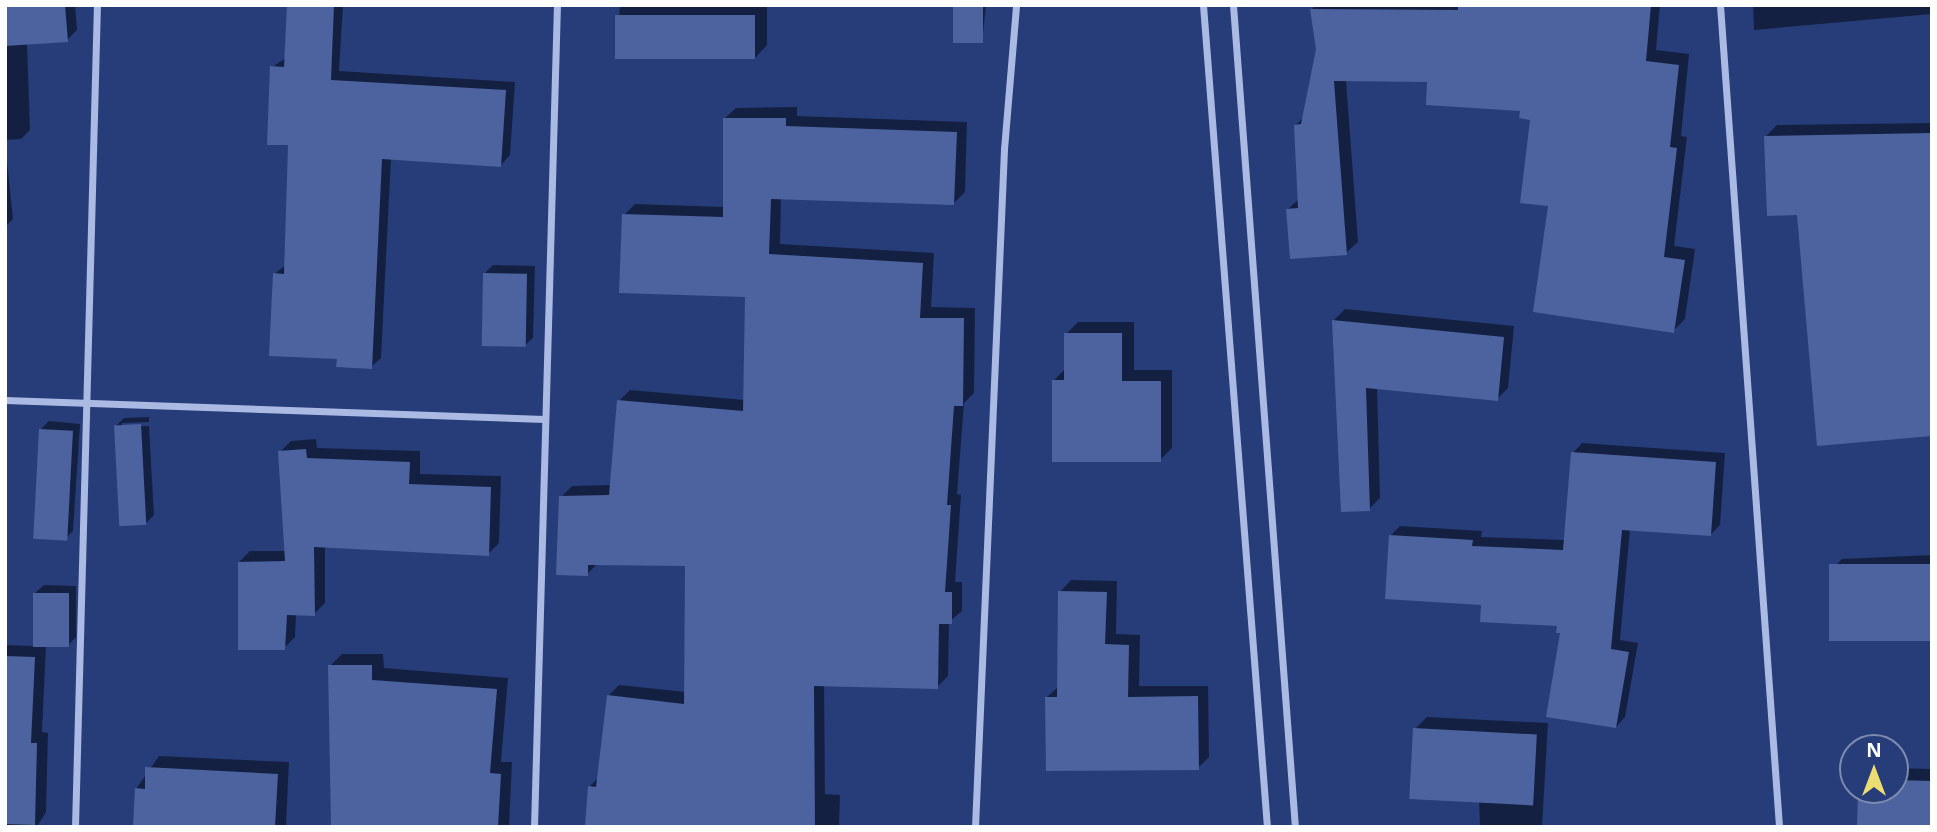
<!DOCTYPE html>
<style>
body{margin:0}
#map{position:relative;width:1937px;height:832px;overflow:hidden;background:#273d7a;font-family:"Open Sans",sans-serif}
div>[style]{position:absolute}
.shadow>*{inset:0;background:#0007}
.building>*{inset:0;background:#4c63a0;transform-origin:0 0}
.minor>*{height:7px;margin:-3.5px;padding:0 3.5px;transform-origin:3.5px;border-radius:3.5px;background:#abbae3}
span{translate:-50% -50%;white-space:nowrap;text-align:center;line-height:1.15;-webkit-text-stroke:5px #273d7a;paint-order:stroke}
.frame{position:absolute;inset:0;border:7px solid #fff;pointer-events:none}
.north{position:absolute;left:1839px;top:734px;width:70px;height:70px;box-sizing:border-box;background:#273d7a;border:2px solid #7d8baf;border-radius:50%;rotate:0deg;font-size:19px;font-weight:700;line-height:28px;text-align:center;color:#fff}
.north::after{content:'';display:block;margin:auto;width:24px;height:32px;background:#ebdd71;clip-path:polygon(50% 0,100% 100%,50% 72%,0 100%)}
</style>
<div id="map">
<div class="shadow">
<i style="clip-path:polygon(5px 5px,75px 5px,77px 30px,67px 40px,27px 43px,30px 130px,21px 139px,5px 140px)"></i>
<i style="clip-path:polygon(288px 5px,343px 5px,339px 71px,515px 82px,510px 155px,501px 165px,391px 158px,381px 358px,371px 367px,339px 357px,274px 274px,286px 265px,290px 143px,272px 67px,286px 58px)"></i>
<i style="clip-path:polygon(620px 5px,767px 5px,767px 45px,755px 58px,616px 57px)"></i>
<i style="clip-path:polygon(955px 5px,986px 5px,982px 43px)"></i>
<i style="clip-path:polygon(1316px 5px,1660px 5px,1656px 50px,1689px 54px,1681px 136px,1687px 137px,1674px 246px,1695px 249px,1685px 319px,1673px 331px,1550px 205px,1532px 118px,1522px 109px,1429px 80px,1346px 80px,1358px 242px,1346px 253px,1288px 209px,1299px 199px,1295px 126px,1305px 116px,1317px 50px,1312px 9px)"></i>
<i style="clip-path:polygon(1753px 5px,1932px 5px,1932px 14px,1754px 30px)"></i>
<i style="clip-path:polygon(797px 107px,797px 116px,967px 122px,965px 192px,954px 203px,781px 198px,780px 244px,934px 253px,931px 307px,975px 308px,974px 393px,964px 403px,957px 494px,961px 495px,955px 582px,962px 582px,962px 611px,949px 622px,948px 676px,937px 687px,824px 684px,825px 794px,840px 795px,839px 827px,587px 827px,589px 787px,599px 777px,608px 696px,619px 685px,686px 692px,687px 564px,598px 563px,587px 574px,561px 497px,572px 486px,612px 485px,619px 401px,630px 390px,745px 400px,747px 295px,624px 215px,635px 204px,725px 207px,724px 119px,736px 108px)"></i>
<i style="clip-path:polygon(1932px 123px,1932px 435px,1799px 213px,1766px 136px,1777px 125px)"></i>
<i style="clip-path:polygon(5px 142px,13px 219px,5px 227px)"></i>
<i style="clip-path:polygon(493px 265px,535px 266px,533px 338px,524px 346px,485px 273px)"></i>
<i style="clip-path:polygon(1345px 309px,1514px 326px,1508px 388px,1497px 399px,1377px 387px,1380px 498px,1369px 509px,1334px 320px)"></i>
<i style="clip-path:polygon(1078px 322px,1134px 322px,1134px 370px,1172px 370px,1172px 448px,1160px 460px,1054px 380px,1066px 368px,1066px 334px)"></i>
<i style="clip-path:polygon(149px 417px,149px 422px,122px 423px,122px 427px,149px 426px,154px 515px,145px 524px,116px 426px,124px 418px)"></i>
<i style="clip-path:polygon(49px 421px,80px 424px,73px 531px,64px 540px,40px 430px)"></i>
<i style="clip-path:polygon(316px 439px,317px 448px,420px 451px,420px 474px,501px 476px,499px 543px,488px 554px,325px 545px,325px 603px,314px 614px,296px 614px,295px 637px,284px 648px,239px 562px,250px 551px,286px 551px,280px 452px,291px 441px)"></i>
<i style="clip-path:polygon(1582px 443px,1725px 453px,1720px 525px,1711px 534px,1630px 529px,1620px 640px,1638px 643px,1625px 717px,1616px 727px,1558px 624px,1483px 604px,1390px 536px,1400px 526px,1482px 531px,1481px 537px,1565px 540px,1573px 453px)"></i>
<i style="clip-path:polygon(1932px 555px,1932px 639px,1831px 570px,1842px 559px)"></i>
<i style="clip-path:polygon(1071px 580px,1117px 581px,1116px 634px,1140px 635px,1139px 686px,1208px 686px,1209px 757px,1198px 768px,1046px 698px,1058px 687px,1060px 592px)"></i>
<i style="clip-path:polygon(44px 585px,76px 586px,76px 637px,67px 646px,46px 645px,42px 732px,48px 733px,46px 812px,37px 827px,5px 827px,5px 645px,34px 646px,35px 593px)"></i>
<i style="clip-path:polygon(342px 654px,383px 654px,384px 668px,508px 678px,501px 762px,512px 762px,509px 827px,332px 827px,330px 666px)"></i>
<i style="clip-path:polygon(1427px 717px,1548px 723px,1542px 827px,1480px 827px,1479px 801px,1415px 729px)"></i>
<i style="clip-path:polygon(159px 756px,289px 762px,286px 825px,134px 827px,136px 789px)"></i>
<i style="clip-path:polygon(1895px 768px,1932px 769px,1932px 827px,1859px 790px,1895px 790px)"></i>
</div>
<div class="building">
<i style="clip-path:polygon(5px 5px,65px 5px,68px 42px,5px 46px)"></i>
<i style="clip-path:polygon(287px 5px,334px 5px,331px 80px,506px 90px,501px 167px,382px 159px,372px 369px,336px 367px,337px 359px,269px 356px,273px 273px,284px 274px,288px 145px,267px 145px,270px 66px,284px 67px)"></i>
<i style="left:953px;top:5px;width:30px;height:38px"></i>
<i style="clip-path:polygon(1458px 5px,1651px 5px,1646px 61px,1679px 65px,1670px 147px,1677px 148px,1664px 257px,1685px 260px,1674px 333px,1533px 312px,1548px 206px,1520px 203px,1530px 120px,1519px 118px,1520px 111px,1426px 105px,1427px 82px,1334px 81px,1347px 255px,1290px 259px,1286px 209px,1298px 208px,1294px 125px,1301px 124px,1316px 49px,1310px 9px,1458px 10px)"></i>
<i style="left:615px;top:15px;width:140px;height:44px"></i>
<i style="clip-path:polygon(723px 118px,786px 118px,786px 126px,957px 132px,954px 205px,771px 199px,769px 254px,923px 263px,920px 318px,964px 318px,963px 406px,954px 406px,947px 505px,951px 505px,945px 592px,952px 592px,952px 624px,939px 624px,938px 689px,814px 686px,815px 827px,585px 827px,588px 786px,596px 787px,607px 695px,684px 704px,685px 566px,588px 565px,588px 576px,556px 575px,559px 496px,609px 495px,617px 400px,743px 411px,745px 297px,619px 293px,622px 214px,723px 217px)"></i>
<i style="clip-path:polygon(1932px 133px,1932px 436px,1817px 446px,1797px 215px,1767px 216px,1764px 136px)"></i>
<i style="left:483px;top:273px;width:44px;height:73px;rotate:1deg"></i>
<i style="clip-path:polygon(1332px 320px,1504px 337px,1498px 401px,1366px 388px,1370px 511px,1341px 512px)"></i>
<i style="clip-path:polygon(1064px 333px,1122px 333px,1122px 381px,1161px 381px,1161px 462px,1052px 462px,1052px 380px,1064px 380px)"></i>
<i style="left:141px;top:424px;width:101px;height:27px;rotate:87deg"></i>
<i style="left:39px;top:429px;width:34px;height:110px;rotate:3deg"></i>
<i style="clip-path:polygon(306px 449px,307px 458px,410px 462px,409px 484px,491px 487px,489px 556px,314px 547px,315px 616px,287px 615px,285px 650px,238px 650px,238px 562px,285px 561px,278px 451px)"></i>
<i style="clip-path:polygon(1571px 452px,1716px 462px,1711px 536px,1622px 530px,1611px 649px,1629px 652px,1616px 728px,1546px 717px,1560px 633px,1556px 633px,1557px 626px,1480px 622px,1481px 605px,1385px 599px,1389px 535px,1473px 540px,1472px 546px,1563px 550px)"></i>
<i style="left:1932px;top:564px;width:77px;height:103px;rotate:90deg"></i>
<i style="clip-path:polygon(1058px 591px,1107px 592px,1105px 644px,1129px 645px,1128px 697px,1198px 696px,1199px 770px,1046px 771px,1045px 697px,1057px 697px)"></i>
<i style="left:33px;top:593px;width:36px;height:54px"></i>
<i style="clip-path:polygon(5px 656px,35px 657px,31px 743px,37px 743px,35px 825px,5px 824px)"></i>
<i style="clip-path:polygon(328px 665px,372px 665px,372px 680px,497px 689px,490px 773px,501px 774px,498px 827px,331px 827px)"></i>
<i style="left:1413px;top:728px;width:124px;height:71px;rotate:3deg"></i>
<i style="clip-path:polygon(145px 767px,278px 774px,275px 827px,133px 827px,135px 788px,145px 789px)"></i>
<i style="clip-path:polygon(1895px 780px,1932px 781px,1932px 827px,1857px 827px,1858px 790px,1895px 790px)"></i>
</div>
<div class="minor">
<i style="left:1203px;top:5px;width:824px;rotate:85.55deg"></i>
<i style="left:1233px;top:5px;width:824px;rotate:85.69deg"></i>
<i style="left:1720px;top:5px;width:824px;rotate:85.89deg"></i>
<i style="left:5px;top:400px;width:540px;rotate:2.02deg"></i>
<i style="left:75px;top:827px;width:822px;rotate:-88.47deg"></i>
<i style="left:534px;top:827px;width:822px;rotate:-88.4deg"></i>
<i style="left:975px;top:827px;width:679px;rotate:-87.55deg"></i>
<i style="left:1004px;top:149px;width:144px;rotate:-85.2deg"></i>
</div>
<div class="frame"></div>
<div class="north">N</div>
</div>
